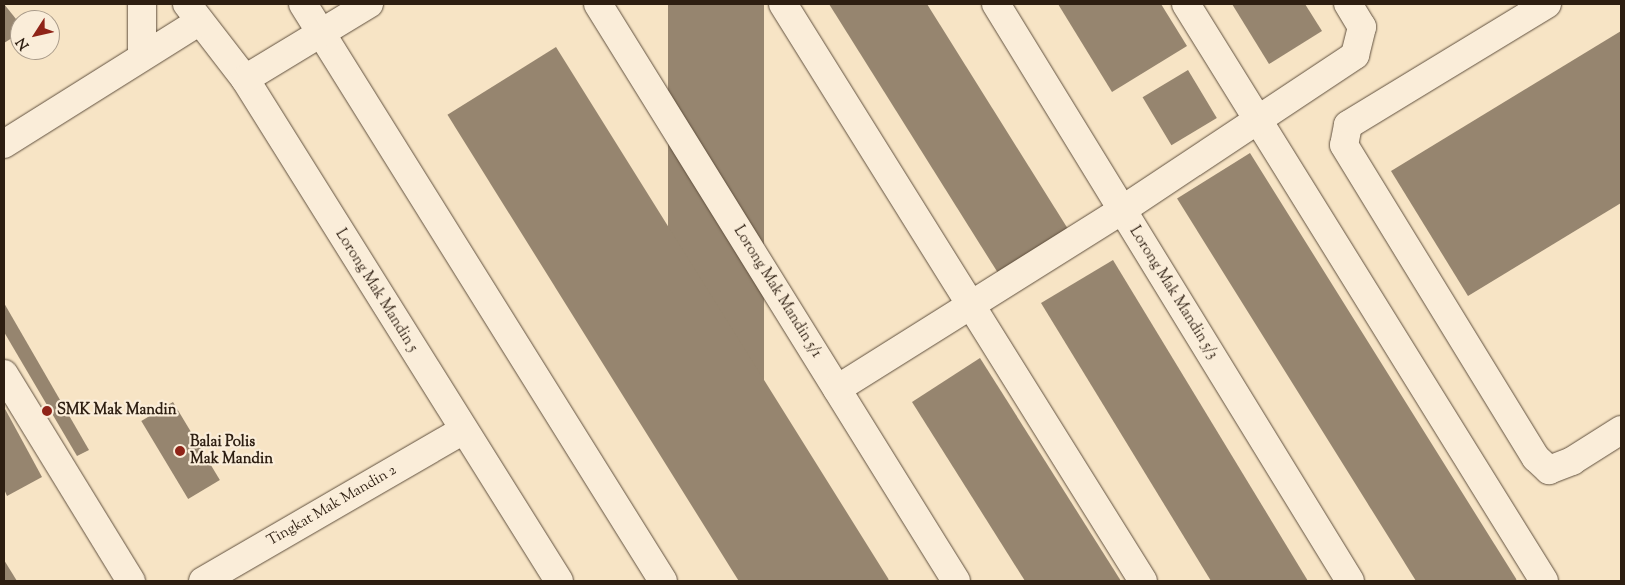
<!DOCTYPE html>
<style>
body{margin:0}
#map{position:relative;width:1625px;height:585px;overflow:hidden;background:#f7e4c5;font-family:"Sorts Mill Goudy",serif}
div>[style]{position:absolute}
.building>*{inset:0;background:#96856f;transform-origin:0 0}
.roads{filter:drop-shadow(0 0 1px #60503e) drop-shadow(0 0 1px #60503e)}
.minor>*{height:28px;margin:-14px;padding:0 14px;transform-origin:14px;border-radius:14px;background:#faedd9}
.dots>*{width:14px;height:14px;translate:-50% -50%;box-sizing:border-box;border:2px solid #faedd9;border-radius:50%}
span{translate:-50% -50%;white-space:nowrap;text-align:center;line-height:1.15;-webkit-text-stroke:4.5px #faedd9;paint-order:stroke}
.street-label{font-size:15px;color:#2d1e11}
.poi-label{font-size:15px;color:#2d1e11;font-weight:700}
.left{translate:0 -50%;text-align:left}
.frame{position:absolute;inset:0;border:5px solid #2d1e11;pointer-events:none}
.north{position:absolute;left:10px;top:10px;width:50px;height:50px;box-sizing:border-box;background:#faedd9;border:1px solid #a89a89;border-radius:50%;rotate:235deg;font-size:14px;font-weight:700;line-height:20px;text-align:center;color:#2d1e11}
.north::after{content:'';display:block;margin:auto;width:18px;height:22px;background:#8f2418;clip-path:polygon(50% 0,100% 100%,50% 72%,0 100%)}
</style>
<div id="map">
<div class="building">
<i style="clip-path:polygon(4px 4px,20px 24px,20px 33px,4px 43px)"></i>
<i style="left:668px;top:4px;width:96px;height:406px"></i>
<i style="clip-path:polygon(829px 4px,927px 4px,1068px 229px,998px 273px)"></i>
<i style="clip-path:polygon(1058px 4px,1161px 4px,1187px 46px,1112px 92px)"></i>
<i style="clip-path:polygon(1232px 4px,1305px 4px,1322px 31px,1269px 64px)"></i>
<i style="clip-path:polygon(1621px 31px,1621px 203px,1468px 296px,1391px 171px)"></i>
<i style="left:556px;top:47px;width:628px;height:128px;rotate:58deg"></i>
<i style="left:1188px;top:70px;width:56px;height:53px;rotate:59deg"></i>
<i style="left:1250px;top:153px;width:503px;height:86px;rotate:58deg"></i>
<i style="clip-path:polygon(1113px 260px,1308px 581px,1211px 581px,1041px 303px)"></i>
<i style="clip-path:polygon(4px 303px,89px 450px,77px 456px,4px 332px)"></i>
<i style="clip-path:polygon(980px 358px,1121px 581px,1025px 581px,912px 402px)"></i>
<i style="left:173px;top:402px;width:91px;height:37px;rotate:59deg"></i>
<i style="clip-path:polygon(4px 407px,42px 477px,7px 496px,4px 489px)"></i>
<i style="clip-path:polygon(4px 560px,17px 581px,4px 581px)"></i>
</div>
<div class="roads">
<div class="minor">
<i style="left:142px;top:4px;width:52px;rotate:90deg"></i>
<i style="left:187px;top:4px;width:95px;rotate:52.3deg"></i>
<i style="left:245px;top:79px;width:592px;rotate:57.97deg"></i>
<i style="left:303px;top:4px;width:680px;rotate:58.04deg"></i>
<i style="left:598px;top:4px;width:679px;rotate:58.18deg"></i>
<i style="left:783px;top:4px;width:680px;rotate:58.04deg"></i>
<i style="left:996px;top:4px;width:677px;rotate:58.47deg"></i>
<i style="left:1186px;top:4px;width:679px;rotate:58.18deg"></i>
<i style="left:1547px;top:4px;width:233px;rotate:148.7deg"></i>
<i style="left:1348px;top:125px;width:20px;rotate:101deg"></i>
<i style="left:1344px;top:145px;width:367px;rotate:58.5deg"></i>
<i style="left:1536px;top:458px;width:18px;rotate:43deg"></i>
<i style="left:1549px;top:470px;width:25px;rotate:-21deg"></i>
<i style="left:1572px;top:461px;width:58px;rotate:-32.3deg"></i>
<i style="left:245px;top:79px;width:145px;rotate:-31.2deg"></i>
<i style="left:4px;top:144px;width:231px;rotate:-32.1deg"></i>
<i style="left:4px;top:374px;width:243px;rotate:58.5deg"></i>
<i style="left:837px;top:389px;width:337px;rotate:-32.1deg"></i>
<i style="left:1122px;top:210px;width:280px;rotate:-33.6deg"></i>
<i style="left:1355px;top:55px;width:29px;rotate:-76deg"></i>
<i style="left:1362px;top:27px;width:27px;rotate:-121deg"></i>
<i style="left:203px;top:581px;width:299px;rotate:-30.1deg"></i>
</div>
</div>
<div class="dots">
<i style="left:47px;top:411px;background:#8f2418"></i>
<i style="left:180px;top:451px;background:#8f2418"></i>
</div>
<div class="street-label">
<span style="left:376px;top:291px;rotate:58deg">Lorong Mak Mandin 5</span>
<span style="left:777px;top:292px;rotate:58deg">Lorong Mak Mandin 5/1</span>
<span style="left:1173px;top:293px;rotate:58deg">Lorong Mak Mandin 5/3</span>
<span style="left:332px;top:506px;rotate:-30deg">Tingkat Mak Mandin 2</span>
</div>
<div class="poi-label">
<span class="left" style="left:57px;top:411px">SMK Mak Mandin</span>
<span class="left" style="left:190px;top:451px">Balai Polis<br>Mak Mandin</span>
</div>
<div class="frame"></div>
<div class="north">N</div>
</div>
